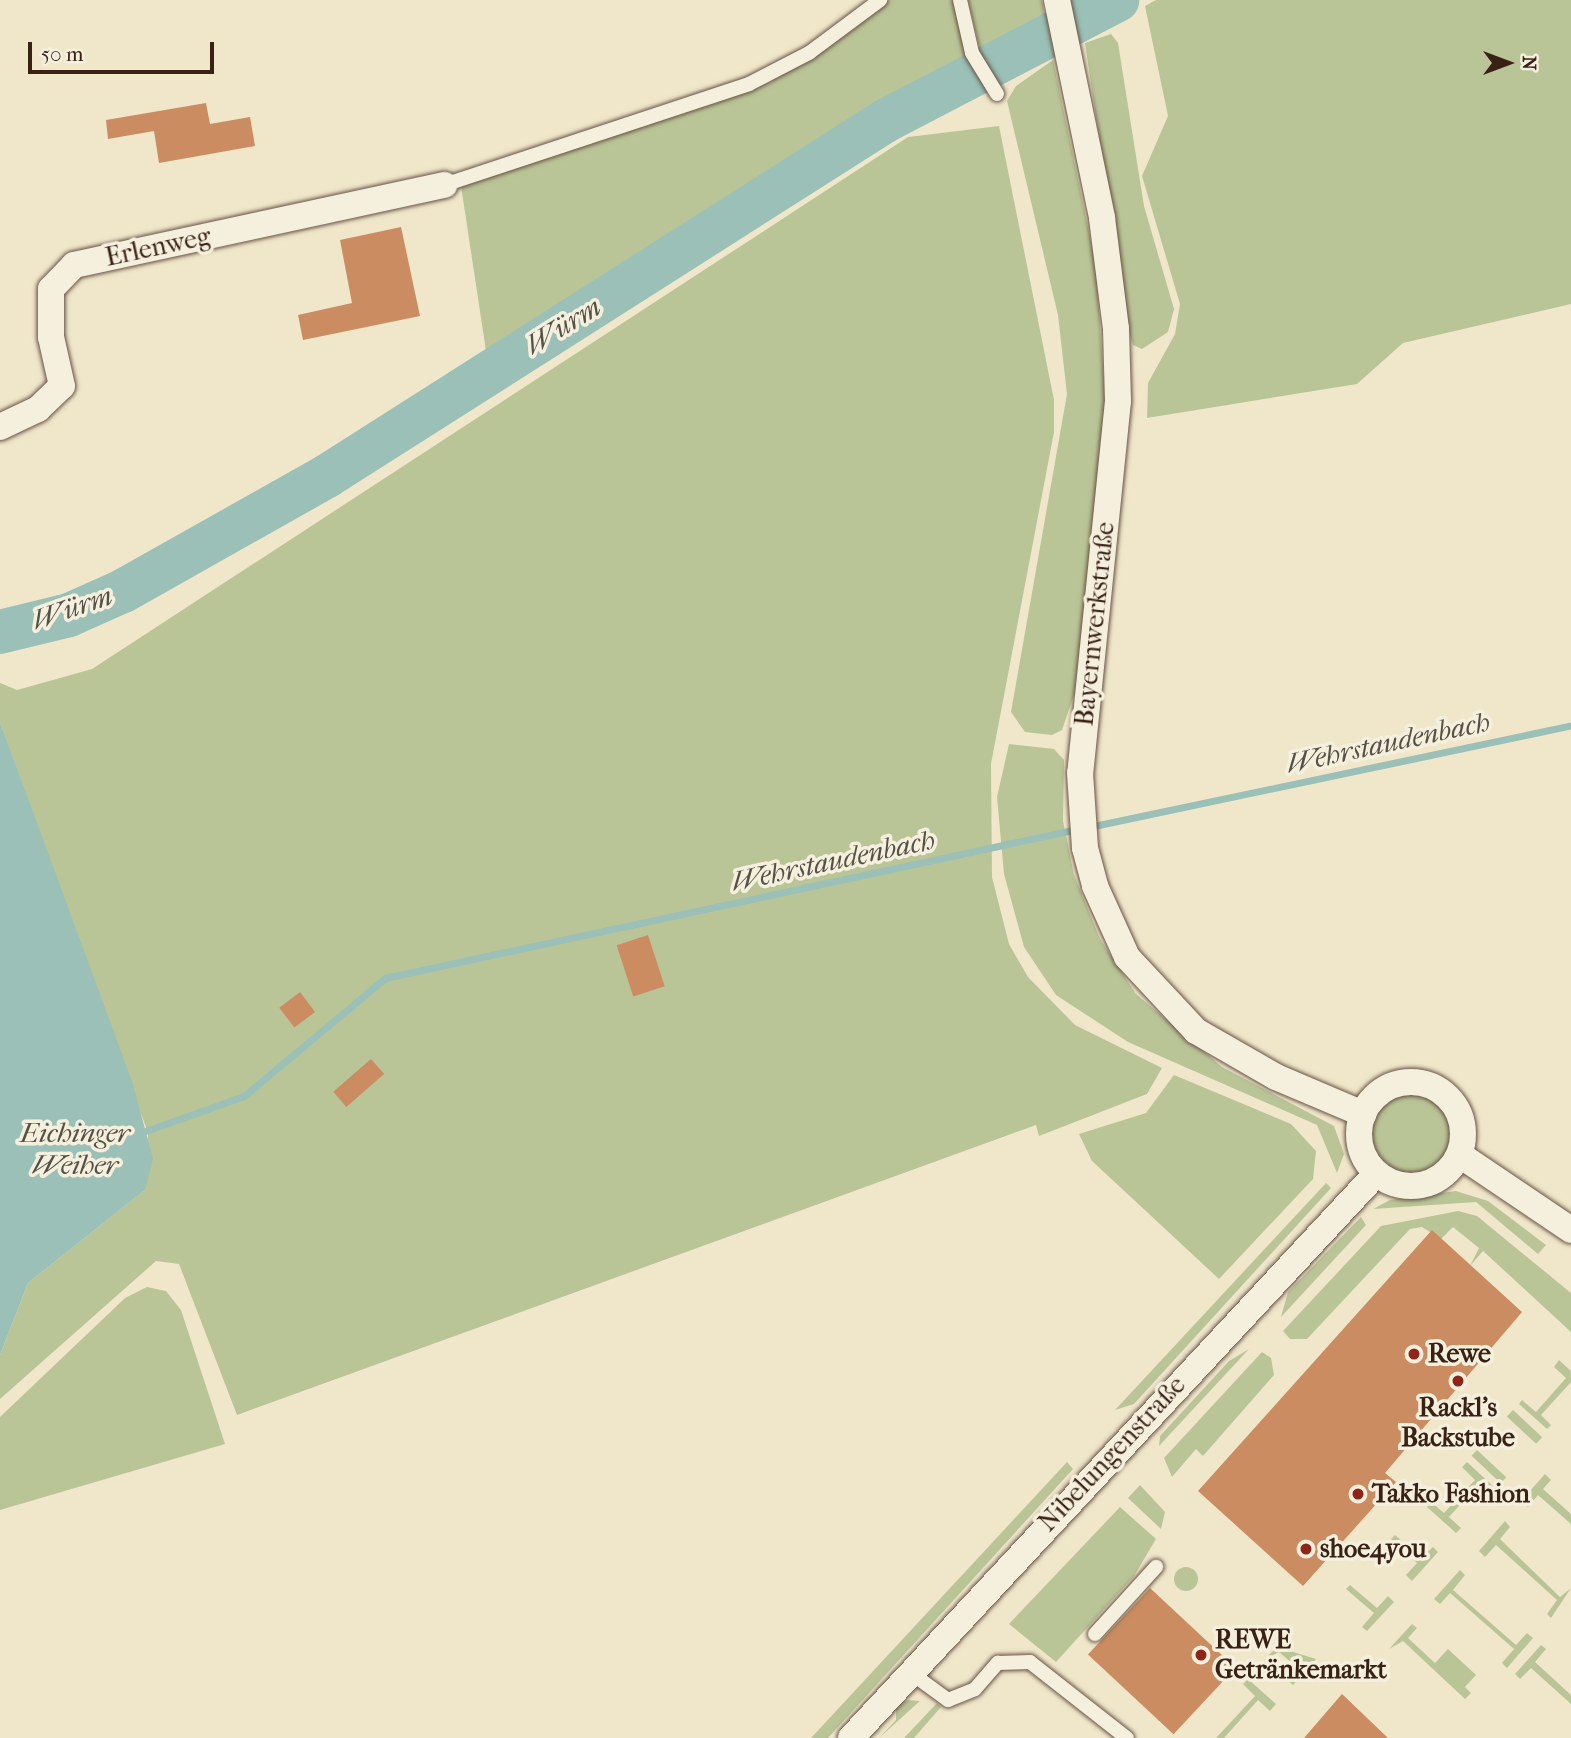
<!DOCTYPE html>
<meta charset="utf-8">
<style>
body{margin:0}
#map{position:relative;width:1571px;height:1738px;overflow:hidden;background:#f0e7cb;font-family:"IM FELL French Canon",serif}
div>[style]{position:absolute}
.green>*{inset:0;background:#bac597;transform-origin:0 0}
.round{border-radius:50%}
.water>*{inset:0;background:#9ac0b7}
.stream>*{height:7px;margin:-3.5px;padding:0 3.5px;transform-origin:3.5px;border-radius:3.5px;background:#9ac0b7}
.river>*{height:44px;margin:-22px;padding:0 22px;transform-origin:22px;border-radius:22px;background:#9ac0b7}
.building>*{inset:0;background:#cb8c61;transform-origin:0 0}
.roads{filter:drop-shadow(0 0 2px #675243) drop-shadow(0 0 2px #675243)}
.lane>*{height:14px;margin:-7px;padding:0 7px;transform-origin:7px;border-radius:7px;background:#f5efdd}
.street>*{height:26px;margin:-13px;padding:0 13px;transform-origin:13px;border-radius:13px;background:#f5efdd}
.street>.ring{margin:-13px;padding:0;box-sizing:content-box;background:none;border:26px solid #f5efdd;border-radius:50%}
.dots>*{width:19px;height:19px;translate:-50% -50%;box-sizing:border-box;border:4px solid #f5efdd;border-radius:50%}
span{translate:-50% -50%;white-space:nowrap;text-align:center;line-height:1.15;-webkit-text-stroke:7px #f5efdd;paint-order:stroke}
.street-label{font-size:26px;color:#392116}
.poi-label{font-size:26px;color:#392116;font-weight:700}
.left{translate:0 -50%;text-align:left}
.water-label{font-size:28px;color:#565146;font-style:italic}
.north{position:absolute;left:1473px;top:28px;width:70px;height:70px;-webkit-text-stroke:5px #f5efdd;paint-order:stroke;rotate:90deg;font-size:19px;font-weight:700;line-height:28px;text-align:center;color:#392116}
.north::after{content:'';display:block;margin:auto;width:24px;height:32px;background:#392116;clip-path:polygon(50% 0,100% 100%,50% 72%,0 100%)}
.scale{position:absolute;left:28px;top:42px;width:186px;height:32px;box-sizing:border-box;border:4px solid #392116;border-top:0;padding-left:9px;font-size:21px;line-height:24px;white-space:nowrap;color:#392116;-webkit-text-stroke:5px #f5efdd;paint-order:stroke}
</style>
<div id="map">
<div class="green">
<i style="clip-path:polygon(889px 0,955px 0,967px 58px,486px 351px,461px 186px,769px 83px)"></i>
<i style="clip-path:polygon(968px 0,1042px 0,1049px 50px,999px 81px,980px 49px)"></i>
<i style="clip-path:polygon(1156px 0,1571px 0,1571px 304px,1403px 343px,1357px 384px,1147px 418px,1148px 383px,1175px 334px,1180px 304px,1142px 176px,1168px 116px,1145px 6px)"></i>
<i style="clip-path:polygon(1111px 34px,1118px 43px,1144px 206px,1174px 309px,1168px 332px,1142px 349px,1133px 345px,1128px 329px,1085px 43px)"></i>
<i style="clip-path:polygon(1053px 60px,1096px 266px,1105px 401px,1076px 689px,1062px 730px,1052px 735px,1025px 732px,1011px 712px,1067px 394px,1058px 315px,1007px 101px,1016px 86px)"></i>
<i style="clip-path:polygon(999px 126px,1054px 400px,1054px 432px,991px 764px,992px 877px,1009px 944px,1028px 977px,1075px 1025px,1162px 1068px,1147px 1094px,1039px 1136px,1036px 1125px,237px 1415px,179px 1264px,156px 1261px,0 1399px,0 1355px,28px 1283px,145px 1190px,148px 1133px,0 722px,0 683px,17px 690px,92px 669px,908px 137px)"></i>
<i style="clip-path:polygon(1009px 744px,1054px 749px,1064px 760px,1063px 821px,1074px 875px,1100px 939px,1136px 994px,1222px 1067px,1334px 1126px,1344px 1154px,1337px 1173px,1317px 1125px,1128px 1042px,1056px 995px,1024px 947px,1004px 874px,997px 797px)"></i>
<i style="clip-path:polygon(1174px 1075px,1291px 1124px,1316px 1151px,1313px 1179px,1219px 1279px,1092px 1161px,1079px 1134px,1146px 1113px)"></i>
<i class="round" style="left:1372px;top:1095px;width:78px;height:78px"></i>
<i style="clip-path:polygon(1326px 1183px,1331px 1188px,1134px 1404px,1115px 1410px)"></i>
<i style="clip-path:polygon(1456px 1191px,1488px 1201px,1546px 1245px,1538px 1254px,1476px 1202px,1373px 1209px,1390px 1200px)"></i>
<i style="clip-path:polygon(1458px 1211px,1477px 1216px,1571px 1293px,1571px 1332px,1483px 1251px,1470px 1266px,1479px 1248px,1453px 1227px,1441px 1239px,1422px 1227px,1410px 1229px,1307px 1339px,1290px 1339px,1283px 1331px,1381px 1226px)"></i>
<i style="clip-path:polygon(1361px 1217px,1366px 1225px,1281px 1317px,1288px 1292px)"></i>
<i style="clip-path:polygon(147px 1287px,166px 1291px,181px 1310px,225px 1444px,0 1510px,0 1417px,125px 1298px)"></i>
<i style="clip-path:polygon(1249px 1349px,1159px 1446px,1160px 1436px,1229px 1361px)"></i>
<i style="clip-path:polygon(1262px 1352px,1271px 1358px,1274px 1375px,1203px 1456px,1196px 1449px,1172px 1477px,1164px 1458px)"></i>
<i style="clip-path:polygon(1559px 1360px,1571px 1371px,1571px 1382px,1541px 1415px,1551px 1425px,1547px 1429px,1519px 1404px,1522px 1400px,1536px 1412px,1566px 1378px,1554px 1367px)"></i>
<i style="left:1513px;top:1410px;width:40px;height:9px;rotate:43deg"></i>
<i style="left:1477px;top:1450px;width:40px;height:8px;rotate:43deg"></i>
<i style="clip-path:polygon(1067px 1462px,1073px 1469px,828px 1738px,811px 1738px)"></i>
<i style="clip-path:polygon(1467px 1462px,1496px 1489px,1491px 1494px,1480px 1483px,1449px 1517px,1461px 1528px,1456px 1533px,1427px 1507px,1431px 1502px,1444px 1513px,1475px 1480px,1462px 1467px)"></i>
<i style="clip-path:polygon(1545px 1474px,1551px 1480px,1543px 1489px,1571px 1514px,1571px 1524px,1538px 1495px,1528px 1507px,1521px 1501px)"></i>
<i style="clip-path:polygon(1140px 1485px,1165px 1512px,1161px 1529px,1128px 1498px)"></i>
<i style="clip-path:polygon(1120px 1507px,1156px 1539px,1134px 1576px,1056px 1662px,1009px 1624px)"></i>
<i style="clip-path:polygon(1505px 1521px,1510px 1527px,1500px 1539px,1560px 1597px,1571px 1588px,1551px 1618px,1547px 1614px,1557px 1600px,1496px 1545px,1485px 1557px,1479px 1551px)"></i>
<i style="clip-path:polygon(1395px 1535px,1421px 1558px,1433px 1547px,1438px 1552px,1412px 1581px,1406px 1575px,1417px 1563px,1391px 1539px)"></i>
<i class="round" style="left:1174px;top:1567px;width:24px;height:24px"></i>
<i style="clip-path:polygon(1460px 1570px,1465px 1575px,1453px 1590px,1516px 1645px,1527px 1633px,1533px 1638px,1507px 1668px,1502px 1663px,1514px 1649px,1450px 1593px,1440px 1604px,1434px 1599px)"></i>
<i style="clip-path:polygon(1350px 1585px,1377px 1608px,1388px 1596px,1394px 1602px,1367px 1631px,1362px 1627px,1374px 1613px,1346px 1589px)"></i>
<i style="clip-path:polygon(1412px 1624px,1417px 1628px,1408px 1638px,1435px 1663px,1448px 1649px,1476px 1675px,1465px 1687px,1471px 1693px,1465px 1699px,1403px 1641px,1389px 1649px)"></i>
<i style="clip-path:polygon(1541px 1645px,1546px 1649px,1535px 1662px,1571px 1695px,1571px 1704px,1531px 1668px,1520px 1679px,1515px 1674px)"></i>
<i style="clip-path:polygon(1277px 1647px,1316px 1659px,1293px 1685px,1282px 1676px,1293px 1664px,1279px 1652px,1264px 1660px)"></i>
<i style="clip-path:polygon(1248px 1679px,1276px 1704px,1270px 1711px,1258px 1700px,1224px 1738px,1216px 1738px,1255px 1696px,1243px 1684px)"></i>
<i style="clip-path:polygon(908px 1700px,920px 1701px,879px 1738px,896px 1720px,896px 1707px)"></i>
<i style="clip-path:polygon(937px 1703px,941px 1707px,914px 1738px,904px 1738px)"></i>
</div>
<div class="water">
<i style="clip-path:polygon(0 722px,133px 1084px,153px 1159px,145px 1190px,28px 1283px,0 1355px)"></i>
</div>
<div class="stream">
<i style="left:1089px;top:827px;width:493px;rotate:-11.9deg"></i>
<i style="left:140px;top:1133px;width:110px;rotate:-19.6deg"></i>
<i style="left:244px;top:1096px;width:184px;rotate:-39.9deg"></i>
<i style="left:385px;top:978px;width:708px;rotate:-12.15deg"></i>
</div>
<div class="river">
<i style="left:0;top:632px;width:71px;rotate:-13.8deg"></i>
<i style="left:69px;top:615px;width:59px;rotate:-24deg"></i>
<i style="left:123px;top:591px;width:234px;rotate:-29.4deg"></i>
<i style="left:327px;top:476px;width:661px;rotate:-32.46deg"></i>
<i style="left:885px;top:121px;width:262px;rotate:-27.5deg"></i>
</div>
<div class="building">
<i style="clip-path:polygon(206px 103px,210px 124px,250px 117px,255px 146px,159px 163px,154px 131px,108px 139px,106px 120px)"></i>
<i style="clip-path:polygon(401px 227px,420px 316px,303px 340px,298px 315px,352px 303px,340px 240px)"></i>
<i style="left:648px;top:935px;width:54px;height:33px;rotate:72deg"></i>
<i style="left:300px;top:992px;width:25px;height:26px;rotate:53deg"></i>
<i style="left:371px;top:1059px;width:20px;height:50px;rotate:49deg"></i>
<i style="clip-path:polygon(1432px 1230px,1522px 1312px,1385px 1473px,1396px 1482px,1303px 1586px,1198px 1491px)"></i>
<i style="left:1150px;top:1588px;width:117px;height:91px;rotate:43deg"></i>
<i style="clip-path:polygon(1342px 1694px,1388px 1738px,1304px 1738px)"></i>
</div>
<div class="roads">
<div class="lane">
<i style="left:960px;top:0;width:54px;rotate:77.2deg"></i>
<i style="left:972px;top:53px;width:48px;rotate:58.6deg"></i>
<i style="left:444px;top:185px;width:321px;rotate:-18.3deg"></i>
<i style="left:749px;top:84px;width:68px;rotate:-27.3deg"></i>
<i style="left:809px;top:53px;width:89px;rotate:-36.7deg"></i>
<i style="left:1095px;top:1634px;width:91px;rotate:-47.7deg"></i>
<i style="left:911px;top:1673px;width:46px;rotate:36.1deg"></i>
<i style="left:948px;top:1700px;width:29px;rotate:-22deg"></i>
<i style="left:975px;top:1689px;width:35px;rotate:-49deg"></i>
<i style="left:998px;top:1663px;width:32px;rotate:-2deg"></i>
<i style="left:1030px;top:1662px;width:123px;rotate:38.1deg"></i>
</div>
<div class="street">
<i style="left:1057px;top:0;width:223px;rotate:78.3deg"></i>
<i style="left:1102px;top:218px;width:112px;rotate:82.8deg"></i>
<i style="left:1116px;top:329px;width:72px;rotate:88.4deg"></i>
<i style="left:1118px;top:401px;width:374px;rotate:95.8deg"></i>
<i style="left:1080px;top:773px;width:75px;rotate:86.2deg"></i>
<i style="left:1085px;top:848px;width:39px;rotate:75deg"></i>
<i style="left:1095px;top:886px;width:78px;rotate:65.7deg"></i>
<i style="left:1127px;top:957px;width:101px;rotate:47deg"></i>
<i style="left:1196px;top:1031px;width:92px;rotate:29.9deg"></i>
<i style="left:1276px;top:1077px;width:95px;rotate:23deg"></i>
<i style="left:0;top:427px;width:42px;rotate:-25.3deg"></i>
<i style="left:38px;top:409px;width:33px;rotate:-44deg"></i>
<i style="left:62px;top:386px;width:50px;rotate:-102.7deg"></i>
<i style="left:51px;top:337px;width:48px;rotate:-90deg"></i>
<i style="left:51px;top:289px;width:33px;rotate:-46deg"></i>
<i style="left:74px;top:265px;width:379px;rotate:-12.2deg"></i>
<i class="ring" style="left:1359px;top:1082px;width:78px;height:78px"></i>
<i style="left:1460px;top:1155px;width:134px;rotate:34deg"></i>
<i style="left:851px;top:1738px;width:771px;rotate:-47.05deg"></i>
</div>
</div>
<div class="dots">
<i style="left:1414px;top:1354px;background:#8f2418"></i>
<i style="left:1458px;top:1381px;background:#8f2418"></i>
<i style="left:1358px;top:1494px;background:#8f2418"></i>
<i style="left:1306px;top:1549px;background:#8f2418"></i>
<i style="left:1201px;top:1655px;background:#8f2418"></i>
</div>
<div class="street-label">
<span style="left:158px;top:247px;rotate:-12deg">Erlenweg</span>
<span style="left:1095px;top:624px;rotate:-84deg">Bayernwerkstraße</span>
<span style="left:1112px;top:1454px;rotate:-47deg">Nibelungenstraße</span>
</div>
<div class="poi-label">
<span class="left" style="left:1428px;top:1354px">Rewe</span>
<span style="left:1458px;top:1423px">Rackl's<br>Backstube</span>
<span class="left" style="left:1372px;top:1494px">Takko Fashion</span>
<span class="left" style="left:1320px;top:1549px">shoe4you</span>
<span class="left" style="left:1215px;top:1655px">REWE<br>Getränkemarkt</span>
</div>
<div class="water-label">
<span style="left:563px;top:326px;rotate:-32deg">Würm</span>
<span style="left:72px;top:608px;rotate:-19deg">Würm</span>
<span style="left:1388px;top:743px;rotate:-12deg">Wehrstaudenbach</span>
<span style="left:833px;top:861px;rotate:-12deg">Wehrstaudenbach</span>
<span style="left:75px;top:1149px">Eichinger<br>Weiher</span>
</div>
<div class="north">N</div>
<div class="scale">50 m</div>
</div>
